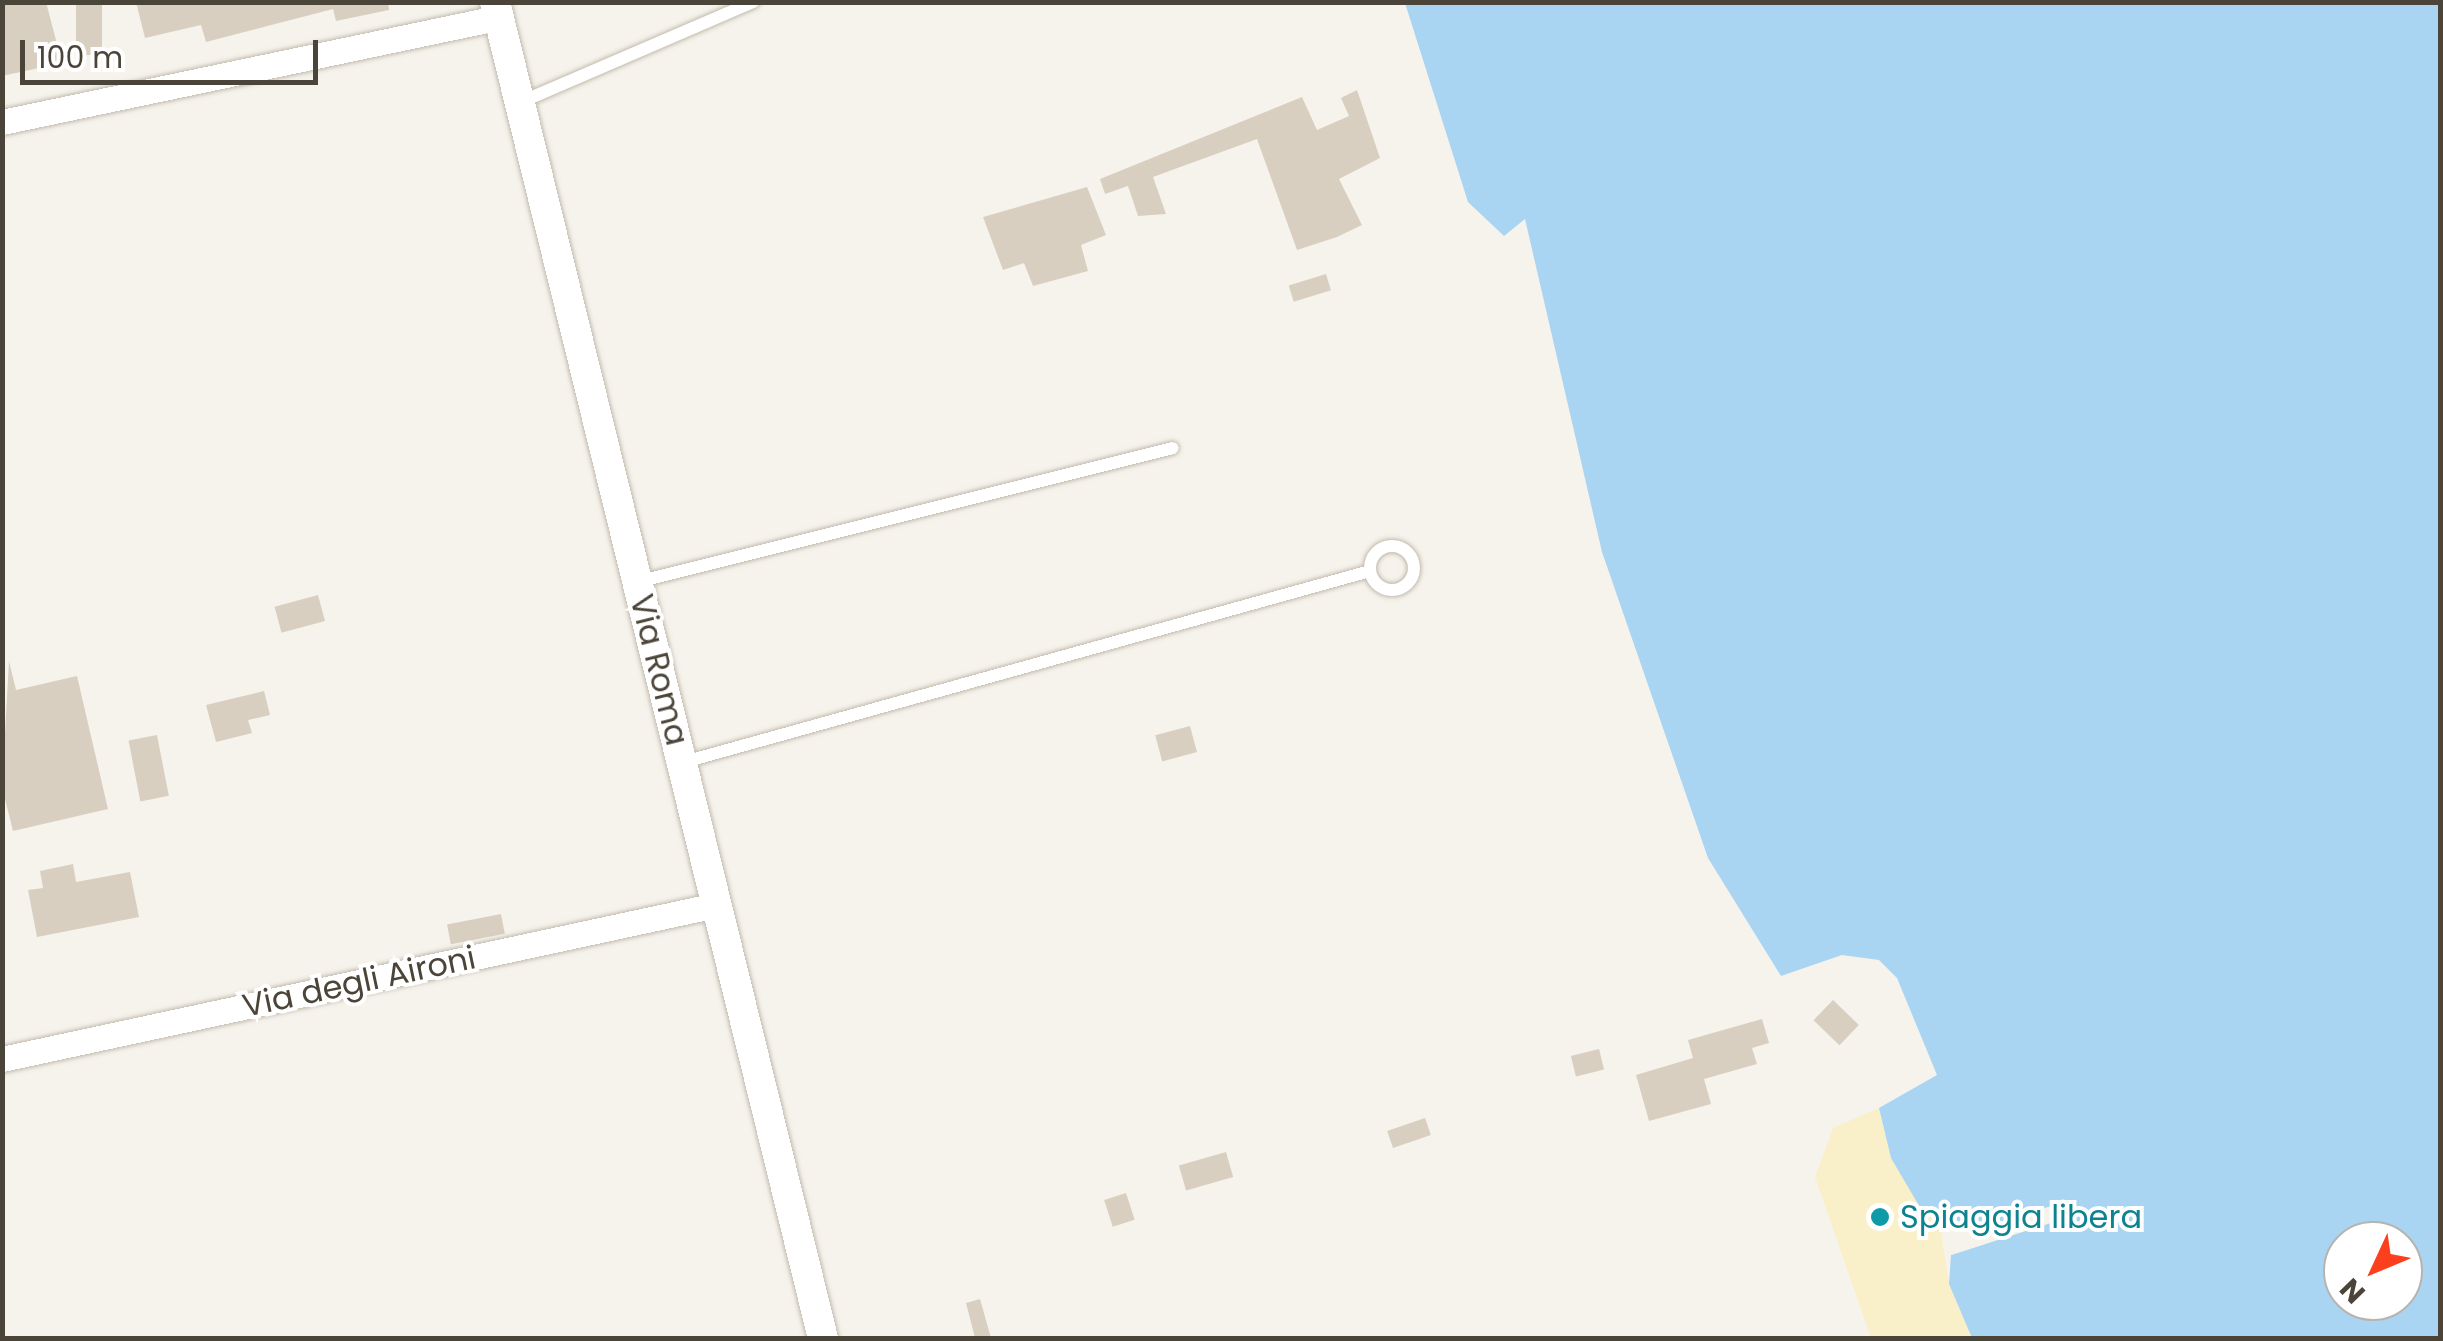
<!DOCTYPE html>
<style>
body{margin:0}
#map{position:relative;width:2443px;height:1341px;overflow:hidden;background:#f6f3ec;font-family:Poppins,sans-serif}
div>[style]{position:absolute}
.sand>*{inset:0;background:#f9efc9}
.water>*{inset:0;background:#a9d4f2}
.pier>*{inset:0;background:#f6f3ec}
.building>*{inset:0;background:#d8cfc1;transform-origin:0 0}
.roads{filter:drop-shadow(0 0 2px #c2bbae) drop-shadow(0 0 2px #c2bbae)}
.service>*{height:12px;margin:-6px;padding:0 6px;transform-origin:6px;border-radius:6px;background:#fff}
.service>.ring{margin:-6px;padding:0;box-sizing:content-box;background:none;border:12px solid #fff;border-radius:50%}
.minor>*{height:25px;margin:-12.5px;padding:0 12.5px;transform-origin:12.5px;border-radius:12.5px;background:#fff}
.tertiary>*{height:30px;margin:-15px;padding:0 15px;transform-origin:15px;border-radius:15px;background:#fff}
.dots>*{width:28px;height:28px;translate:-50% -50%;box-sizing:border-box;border:5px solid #fff;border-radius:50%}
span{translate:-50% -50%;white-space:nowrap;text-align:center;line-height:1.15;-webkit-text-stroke:8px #fff;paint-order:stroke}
.street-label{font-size:32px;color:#4b4439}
.culture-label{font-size:32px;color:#0d838f}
.left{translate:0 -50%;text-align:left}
.frame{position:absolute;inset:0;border:5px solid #4b4439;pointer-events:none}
.north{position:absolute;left:2323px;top:1221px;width:100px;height:100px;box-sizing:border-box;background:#fff;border:2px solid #b7b4b0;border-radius:50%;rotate:226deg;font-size:28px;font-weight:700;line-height:40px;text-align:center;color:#4b4439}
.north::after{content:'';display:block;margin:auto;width:35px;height:45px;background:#fc3f1d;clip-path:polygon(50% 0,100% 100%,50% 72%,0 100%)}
.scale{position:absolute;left:20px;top:40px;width:298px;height:45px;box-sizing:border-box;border:5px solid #4b4439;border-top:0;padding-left:12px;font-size:30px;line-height:35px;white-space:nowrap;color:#4b4439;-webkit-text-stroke:8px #fff;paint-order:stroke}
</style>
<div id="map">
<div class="sand">
<i style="clip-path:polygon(1879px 1108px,1891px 1158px,1940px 1225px,1949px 1284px,1972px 1338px,1871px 1338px,1815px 1177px,1833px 1128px)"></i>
</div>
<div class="water">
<i style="clip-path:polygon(evenodd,1405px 3px,2440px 3px,2440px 1338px,1972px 1338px,1949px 1284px,1951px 1255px,2059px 1220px,2052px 1206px,1967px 1232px,1921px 1209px,1891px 1158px,1879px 1108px,1937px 1075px,1897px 978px,1879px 960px,1842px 955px,1781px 976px,1708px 858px,1602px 552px,1525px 219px,1504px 236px,1468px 202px,1405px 3px,2343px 1241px,2403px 1241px,2403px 1301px,2343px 1301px,2343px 1241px)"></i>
</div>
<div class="pier">
<i style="clip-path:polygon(2052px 1206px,2060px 1220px,1951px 1255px,1981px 1236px,2053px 1217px,1968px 1237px,1940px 1225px,1967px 1232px)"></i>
</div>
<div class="building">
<i style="clip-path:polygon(46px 2px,62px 63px,2px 76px,2px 4px)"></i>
<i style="left:76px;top:2px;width:26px;height:53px"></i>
<i style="clip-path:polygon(136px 2px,388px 2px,389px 10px,336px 21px,333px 9px,206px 42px,201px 25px,145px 38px)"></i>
<i style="clip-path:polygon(1357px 90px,1380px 158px,1339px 179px,1362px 225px,1337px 237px,1297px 250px,1257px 139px,1153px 177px,1166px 214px,1138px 216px,1128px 186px,1105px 194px,1100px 179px,1302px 97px,1317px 130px,1349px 116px,1341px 98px)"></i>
<i style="clip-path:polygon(1087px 187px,1106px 235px,1081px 245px,1088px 271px,1033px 286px,1024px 263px,1003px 270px,983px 217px)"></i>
<i style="left:1326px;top:274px;width:17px;height:39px;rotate:73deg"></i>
<i style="left:318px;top:595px;width:27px;height:45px;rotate:75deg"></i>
<i style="clip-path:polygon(9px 661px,16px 690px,77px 676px,108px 809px,13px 831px,2px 787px)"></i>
<i style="clip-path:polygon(264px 691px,270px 715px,248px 720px,252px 733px,216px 742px,206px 705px)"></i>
<i style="left:1190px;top:726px;width:27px;height:36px;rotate:75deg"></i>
<i style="left:157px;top:735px;width:62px;height:29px;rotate:79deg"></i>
<i style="clip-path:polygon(73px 864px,76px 882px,130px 872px,139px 917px,37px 937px,28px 890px,43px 888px,40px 871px)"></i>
<i style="left:501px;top:914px;width:20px;height:55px;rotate:79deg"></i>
<i style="left:1833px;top:1000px;width:36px;height:28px;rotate:44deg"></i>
<i style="clip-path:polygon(1762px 1019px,1769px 1043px,1752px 1048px,1757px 1064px,1704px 1079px,1711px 1104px,1649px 1121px,1636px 1075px,1693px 1058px,1688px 1040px)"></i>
<i style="left:1599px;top:1049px;width:21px;height:29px;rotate:76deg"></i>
<i style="left:1425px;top:1118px;width:18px;height:40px;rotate:71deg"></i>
<i style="left:1226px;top:1152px;width:26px;height:49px;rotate:74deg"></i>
<i style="left:1126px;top:1193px;width:28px;height:23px;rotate:72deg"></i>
<i style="clip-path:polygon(980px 1299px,991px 1338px,975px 1338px,966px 1303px)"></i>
</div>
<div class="roads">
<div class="service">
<i style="left:521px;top:102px;width:253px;rotate:-23.3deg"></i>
<i class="ring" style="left:1370px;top:546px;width:32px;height:32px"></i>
<i style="left:637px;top:582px;width:552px;rotate:-14.04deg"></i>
<i style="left:684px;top:762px;width:712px;rotate:-15.56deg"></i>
</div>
<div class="minor">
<i style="left:2px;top:122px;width:510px;rotate:-11.88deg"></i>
<i style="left:2px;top:1059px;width:730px;rotate:-12.17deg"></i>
</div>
<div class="tertiary">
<i style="left:495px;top:2px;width:1376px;rotate:76.21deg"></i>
</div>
</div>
<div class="dots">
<i style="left:1880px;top:1217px;background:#0f9aa8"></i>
</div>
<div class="street-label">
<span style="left:659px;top:670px;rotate:76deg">Via Roma</span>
<span style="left:359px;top:982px;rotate:-12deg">Via degli Aironi</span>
</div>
<div class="culture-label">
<span class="left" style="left:1900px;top:1217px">Spiaggia libera</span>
</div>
<div class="frame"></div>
<div class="north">N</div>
<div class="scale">100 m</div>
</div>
